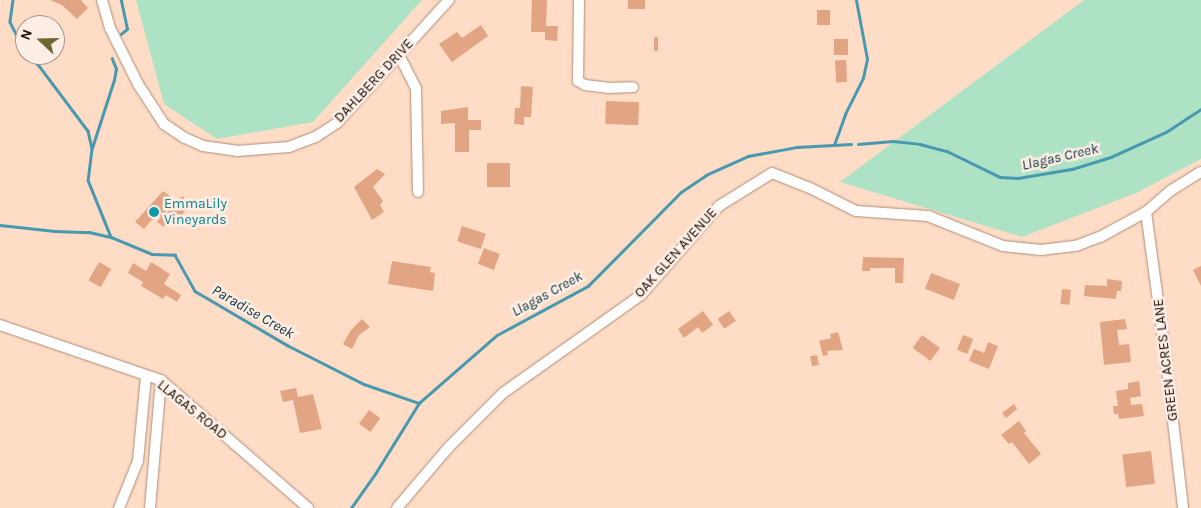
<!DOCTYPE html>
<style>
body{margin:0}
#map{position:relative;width:1201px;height:508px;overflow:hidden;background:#ffdcc6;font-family:Karla,sans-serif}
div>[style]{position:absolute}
.green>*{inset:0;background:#ade2c4}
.stream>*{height:2.5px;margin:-1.25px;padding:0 1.25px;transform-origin:1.25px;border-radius:1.25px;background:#4899b0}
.building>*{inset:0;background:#e2a584;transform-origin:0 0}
.roads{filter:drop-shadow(0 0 1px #ad8d79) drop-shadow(0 0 1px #ad8d79)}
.minor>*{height:10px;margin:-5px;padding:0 5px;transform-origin:5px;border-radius:5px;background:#fff}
.dots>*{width:14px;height:14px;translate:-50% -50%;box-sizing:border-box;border:2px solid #fceee5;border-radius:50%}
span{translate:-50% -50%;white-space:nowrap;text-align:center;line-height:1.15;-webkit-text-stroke:5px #fceee5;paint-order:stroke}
.street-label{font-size:14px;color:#1e120a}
.culture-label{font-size:14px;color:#0d838f}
.left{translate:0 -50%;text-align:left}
.water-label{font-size:15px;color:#0c333e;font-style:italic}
.north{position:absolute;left:15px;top:15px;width:50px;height:50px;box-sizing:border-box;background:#fceee5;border:1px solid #a3968d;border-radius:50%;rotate:291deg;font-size:14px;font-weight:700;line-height:20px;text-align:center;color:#1e120a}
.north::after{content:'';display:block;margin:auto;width:18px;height:22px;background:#6d6733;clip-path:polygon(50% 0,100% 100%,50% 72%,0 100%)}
</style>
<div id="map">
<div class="green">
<i style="clip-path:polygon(136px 0,422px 0,313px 122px,217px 139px,164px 104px)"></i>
<i style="clip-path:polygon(1084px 0,1201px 0,1201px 159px,1136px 193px,1022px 237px,840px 182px)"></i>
</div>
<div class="stream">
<i style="left:13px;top:0;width:22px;rotate:98deg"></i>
<i style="left:10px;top:22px;width:33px;rotate:63deg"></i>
<i style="left:121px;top:34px;width:8px;rotate:-40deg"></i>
<i style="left:127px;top:29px;width:30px;rotate:-102deg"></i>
<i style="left:29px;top:55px;width:16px;rotate:47deg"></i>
<i style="left:40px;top:67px;width:80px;rotate:53.1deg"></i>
<i style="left:88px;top:131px;width:18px;rotate:77deg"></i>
<i style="left:92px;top:149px;width:31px;rotate:97deg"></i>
<i style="left:88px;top:180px;width:61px;rotate:68deg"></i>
<i style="left:858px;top:144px;width:35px;rotate:-5deg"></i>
<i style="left:893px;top:141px;width:27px;rotate:6deg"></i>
<i style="left:920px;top:144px;width:28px;rotate:15deg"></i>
<i style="left:947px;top:151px;width:59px;rotate:26.1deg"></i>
<i style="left:1000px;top:177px;width:18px;rotate:3deg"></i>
<i style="left:1018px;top:178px;width:55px;rotate:-9.5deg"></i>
<i style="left:1072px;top:169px;width:41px;rotate:-17.1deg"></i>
<i style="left:1111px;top:157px;width:60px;rotate:-24.4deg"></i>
<i style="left:1166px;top:132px;width:42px;rotate:-33.3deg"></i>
<i style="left:834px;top:145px;width:33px;rotate:-70deg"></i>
<i style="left:845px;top:114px;width:40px;rotate:-63.4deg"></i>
<i style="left:863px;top:78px;width:19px;rotate:-78deg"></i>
<i style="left:867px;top:59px;width:60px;rotate:-100.6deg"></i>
<i style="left:92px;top:148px;width:71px;rotate:-72.1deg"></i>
<i style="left:114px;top:80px;width:11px;rotate:-80deg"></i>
<i style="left:116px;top:69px;width:11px;rotate:-112deg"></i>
<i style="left:0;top:225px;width:55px;rotate:6.2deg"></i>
<i style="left:55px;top:231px;width:34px;rotate:2deg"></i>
<i style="left:89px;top:232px;width:23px;rotate:13deg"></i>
<i style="left:111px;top:237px;width:44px;rotate:22.5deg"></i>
<i style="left:152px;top:254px;width:23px;rotate:2deg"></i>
<i style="left:175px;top:255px;width:41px;rotate:60.9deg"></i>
<i style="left:195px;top:291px;width:107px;rotate:30.4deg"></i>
<i style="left:287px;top:345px;width:86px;rotate:26.9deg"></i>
<i style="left:364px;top:384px;width:58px;rotate:19.1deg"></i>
<i style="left:351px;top:508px;width:42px;rotate:-54.8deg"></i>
<i style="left:375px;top:474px;width:84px;rotate:-58.2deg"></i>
<i style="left:419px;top:403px;width:103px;rotate:-41.1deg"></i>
<i style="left:497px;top:335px;width:103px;rotate:-28.3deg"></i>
<i style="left:588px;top:286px;width:132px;rotate:-45.3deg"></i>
<i style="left:681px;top:192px;width:30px;rotate:-34deg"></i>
<i style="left:706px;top:175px;width:46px;rotate:-24.3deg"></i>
<i style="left:748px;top:156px;width:50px;rotate:-10.4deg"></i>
<i style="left:797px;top:147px;width:54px;rotate:-3.2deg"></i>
</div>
<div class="building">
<i style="clip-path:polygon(50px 0,81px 0,88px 8px,77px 19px,62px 5px)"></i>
<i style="clip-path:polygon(532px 0,547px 0,546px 26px,558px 26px,557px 41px,545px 40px,545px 32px,531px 32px)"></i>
<i style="left:628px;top:0;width:17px;height:9px"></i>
<i style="left:817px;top:10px;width:13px;height:15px"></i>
<i style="clip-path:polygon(481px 25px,488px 36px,452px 62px,439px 44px,457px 32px,462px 38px)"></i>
<i style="left:654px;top:37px;width:4px;height:14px"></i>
<i style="left:834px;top:39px;width:14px;height:16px"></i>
<i style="left:846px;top:60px;width:22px;height:11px;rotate:87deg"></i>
<i style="clip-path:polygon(521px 86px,533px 87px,531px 117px,524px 117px,524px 125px,514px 124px,515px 108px,520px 108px)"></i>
<i style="left:606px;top:101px;width:33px;height:23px;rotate:2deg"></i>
<i style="clip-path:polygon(468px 107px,468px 120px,481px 120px,481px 130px,469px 130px,469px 152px,455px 152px,455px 123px,441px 124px,441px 111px)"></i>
<i style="left:487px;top:163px;width:23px;height:24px"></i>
<i style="clip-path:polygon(377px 169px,385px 174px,373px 187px,383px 201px,380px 205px,384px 212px,372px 220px,354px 187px)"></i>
<i style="clip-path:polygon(163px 191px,170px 196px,162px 206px,167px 213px,182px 196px,190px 203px,188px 208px,177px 220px,172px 217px,164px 227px,157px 222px,161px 217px,157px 214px,144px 229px,135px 222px)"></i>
<i style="left:462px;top:226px;width:25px;height:16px;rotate:18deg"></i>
<i style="left:484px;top:248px;width:17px;height:17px;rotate:21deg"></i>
<i style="clip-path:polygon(863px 257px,904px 258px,903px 283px,895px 283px,895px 268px,870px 268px,870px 271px,862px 271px)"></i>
<i style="clip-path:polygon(392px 261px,431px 267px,430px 272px,435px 273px,433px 291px,388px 284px)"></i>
<i style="left:99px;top:262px;width:14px;height:21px;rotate:30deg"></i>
<i style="clip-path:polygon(151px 262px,170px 274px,164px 284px,181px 295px,177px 302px,166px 295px,163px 299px,141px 286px,143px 282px,128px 273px,133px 263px,146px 271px)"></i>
<i style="clip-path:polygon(1201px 266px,1201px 286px,1193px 270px)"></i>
<i style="left:931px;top:273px;width:31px;height:17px;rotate:21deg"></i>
<i style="clip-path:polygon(1107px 279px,1122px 281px,1121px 291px,1117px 291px,1116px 299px,1084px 296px,1085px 285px,1107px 286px)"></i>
<i style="left:1062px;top:289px;width:9px;height:15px;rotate:6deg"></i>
<i style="clip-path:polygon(703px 311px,713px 325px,702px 333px,698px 327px,684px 338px,678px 329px)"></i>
<i style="left:729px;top:311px;width:12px;height:14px;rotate:55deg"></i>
<i style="clip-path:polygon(362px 319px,370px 327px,359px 335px,352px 349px,343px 344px,351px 330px)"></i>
<i style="clip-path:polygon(1125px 319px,1127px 329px,1117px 330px,1119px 345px,1129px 344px,1131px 362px,1104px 365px,1100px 322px)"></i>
<i style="clip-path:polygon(838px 332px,843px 350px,827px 351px,828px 355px,823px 356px,819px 341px,831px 338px,830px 334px)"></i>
<i style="left:922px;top:335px;width:22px;height:16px;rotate:36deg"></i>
<i style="left:963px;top:335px;width:11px;height:16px;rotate:22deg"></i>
<i style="clip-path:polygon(988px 342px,998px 346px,989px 369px,969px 361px,974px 349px,984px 353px)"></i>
<i style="left:817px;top:355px;width:10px;height:7px;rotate:79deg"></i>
<i style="clip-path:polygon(1139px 381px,1141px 396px,1130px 398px,1131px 405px,1142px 404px,1144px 416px,1119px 419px,1118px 414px,1114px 414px,1113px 406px,1118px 406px,1116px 391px,1128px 389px,1128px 383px)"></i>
<i style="clip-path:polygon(296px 388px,298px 397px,313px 394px,322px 429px,300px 433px,293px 400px,283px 402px,280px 391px)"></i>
<i style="clip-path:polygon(1014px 404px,1017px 409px,1006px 418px,1002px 413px)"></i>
<i style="left:369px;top:410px;width:14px;height:17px;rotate:36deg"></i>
<i style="clip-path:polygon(1019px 421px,1026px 431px,1024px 433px,1041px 454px,1029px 464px,1012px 442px,1009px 444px,1001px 435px)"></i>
<i style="left:1151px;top:451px;width:33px;height:29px;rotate:83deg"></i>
</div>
<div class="roads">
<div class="minor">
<i style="left:102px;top:0;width:29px;rotate:74deg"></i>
<i style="left:110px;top:28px;width:63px;rotate:63.4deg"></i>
<i style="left:138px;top:84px;width:48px;rotate:57deg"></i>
<i style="left:164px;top:124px;width:25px;rotate:34deg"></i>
<i style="left:185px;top:138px;width:20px;rotate:24deg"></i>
<i style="left:203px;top:146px;width:34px;rotate:8deg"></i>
<i style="left:237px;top:151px;width:52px;rotate:-4.4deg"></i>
<i style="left:289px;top:147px;width:30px;rotate:-21deg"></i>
<i style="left:317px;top:136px;width:24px;rotate:-33deg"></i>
<i style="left:337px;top:123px;width:166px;rotate:-47.7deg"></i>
<i style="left:579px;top:0;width:81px;rotate:90.7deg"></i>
<i style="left:578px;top:81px;width:8px;rotate:30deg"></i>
<i style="left:585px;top:85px;width:23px;rotate:7deg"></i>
<i style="left:608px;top:88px;width:25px;rotate:-2deg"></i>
<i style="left:399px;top:55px;width:38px;rotate:63deg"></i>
<i style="left:416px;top:89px;width:103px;rotate:88.9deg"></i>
<i style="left:1146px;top:212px;width:141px;rotate:82.3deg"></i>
<i style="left:1165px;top:352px;width:157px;rotate:83.4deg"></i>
<i style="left:0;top:325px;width:170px;rotate:18.9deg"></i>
<i style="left:161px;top:380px;width:195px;rotate:41deg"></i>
<i style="left:119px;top:508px;width:51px;rotate:-68deg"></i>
<i style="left:138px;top:461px;width:85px;rotate:-84.6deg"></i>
<i style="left:150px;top:508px;width:128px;rotate:-85.1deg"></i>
<i style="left:397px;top:508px;width:80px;rotate:-49.6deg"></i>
<i style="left:449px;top:447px;width:76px;rotate:-45deg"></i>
<i style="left:503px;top:393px;width:169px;rotate:-35.4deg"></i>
<i style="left:641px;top:295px;width:118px;rotate:-48.8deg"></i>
<i style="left:719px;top:206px;width:62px;rotate:-31.9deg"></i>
<i style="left:772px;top:173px;width:43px;rotate:21.8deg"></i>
<i style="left:812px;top:189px;width:49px;rotate:26.6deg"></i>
<i style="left:856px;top:211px;width:72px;rotate:4deg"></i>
<i style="left:928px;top:216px;width:81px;rotate:21.8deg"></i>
<i style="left:1003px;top:246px;width:38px;rotate:6deg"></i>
<i style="left:1041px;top:250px;width:35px;rotate:-7deg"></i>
<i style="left:1076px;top:246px;width:26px;rotate:-21deg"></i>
<i style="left:1100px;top:237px;width:52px;rotate:-28.5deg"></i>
<i style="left:1146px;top:212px;width:32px;rotate:-41deg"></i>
<i style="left:1170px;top:191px;width:36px;rotate:-32deg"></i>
</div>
</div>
<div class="dots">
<i style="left:154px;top:212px;background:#0f9aa8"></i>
</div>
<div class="street-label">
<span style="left:374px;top:81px;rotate:-47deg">DAHLBERG DRIVE</span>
<span style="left:676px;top:253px;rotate:-48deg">OAK GLEN AVENUE</span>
<span style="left:1166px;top:360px;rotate:-97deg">GREEN ACRES LANE</span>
<span style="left:192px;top:410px;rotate:39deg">LLAGAS ROAD</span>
</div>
<div class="culture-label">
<span class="left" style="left:164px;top:212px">EmmaLily<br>Vineyards</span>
</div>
<div class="water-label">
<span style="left:1060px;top:157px;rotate:-13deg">Llagas Creek</span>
<span style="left:547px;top:294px;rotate:-29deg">Llagas Creek</span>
<span style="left:253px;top:312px;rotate:30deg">Paradise Creek</span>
</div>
<div class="north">N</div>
</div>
